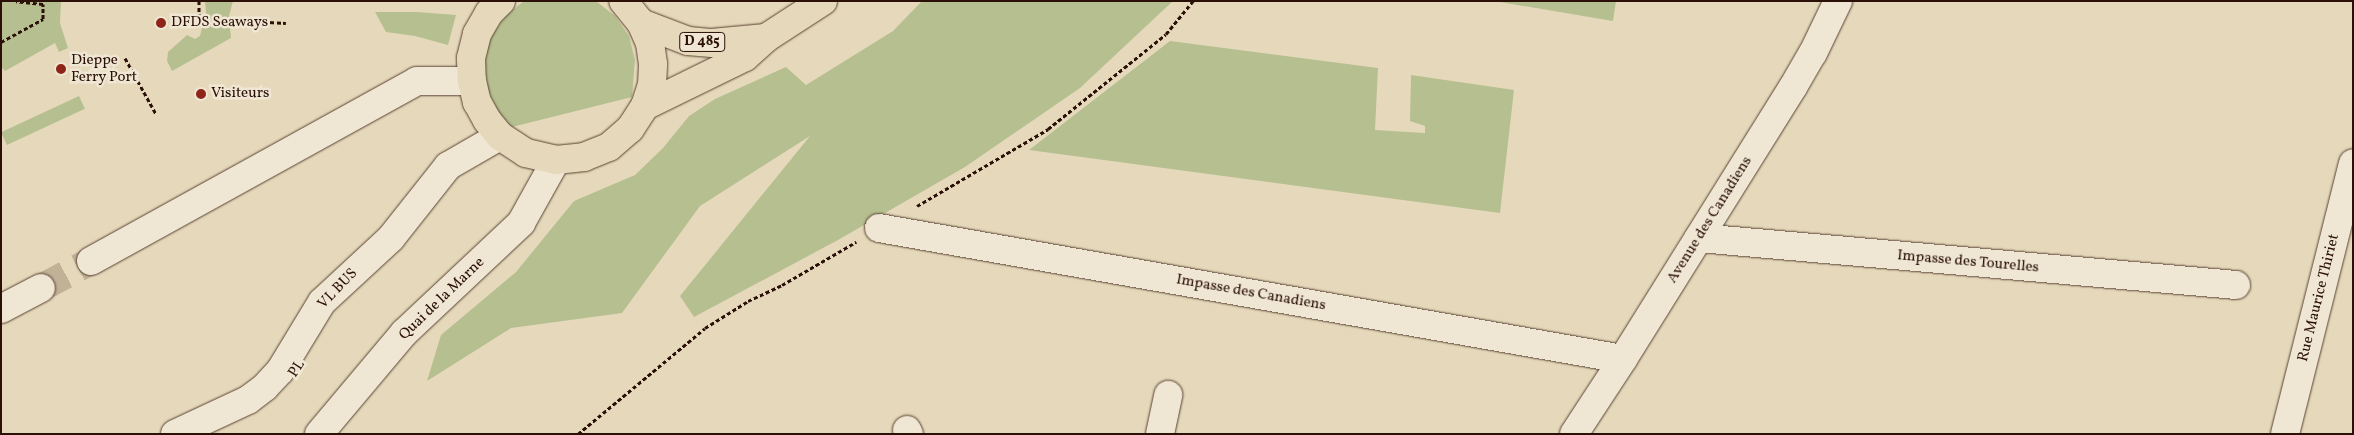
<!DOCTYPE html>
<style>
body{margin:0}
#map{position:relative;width:2354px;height:435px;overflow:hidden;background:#e6d9bb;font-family:Vollkorn,serif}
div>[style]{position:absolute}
.green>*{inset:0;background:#b6bf90;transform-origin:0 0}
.minor-tunnel>*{height:28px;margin-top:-14px;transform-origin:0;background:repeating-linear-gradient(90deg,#c0b197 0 28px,transparent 0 42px)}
.path>*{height:3px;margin-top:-1.5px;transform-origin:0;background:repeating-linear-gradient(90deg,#2a1006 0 4px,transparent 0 6.5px)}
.roads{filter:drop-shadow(0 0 1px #594233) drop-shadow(0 0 1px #594233)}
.minor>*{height:28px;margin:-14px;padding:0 14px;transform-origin:14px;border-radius:14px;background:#efe6d3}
.major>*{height:28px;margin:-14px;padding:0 14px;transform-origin:14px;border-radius:14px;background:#e6d9bb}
.dots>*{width:14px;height:14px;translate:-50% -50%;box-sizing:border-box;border:2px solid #efe6d3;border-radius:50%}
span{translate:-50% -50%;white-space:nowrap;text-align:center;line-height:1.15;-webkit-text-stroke:5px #efe6d3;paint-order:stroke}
.shield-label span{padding:1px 4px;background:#efe6d3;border:1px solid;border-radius:4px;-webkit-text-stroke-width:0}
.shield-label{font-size:14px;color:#2a1006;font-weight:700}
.poi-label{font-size:15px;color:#2a1006}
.left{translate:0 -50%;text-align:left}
.street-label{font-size:15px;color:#2a1006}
.frame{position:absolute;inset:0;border:2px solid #2a1006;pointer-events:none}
</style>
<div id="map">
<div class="green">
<i style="clip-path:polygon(1px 1px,61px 1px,60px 23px,68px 48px,59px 52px,55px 43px,5px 71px,1px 67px)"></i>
<i style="clip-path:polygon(205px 1px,233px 1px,229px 16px,231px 38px,172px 71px,167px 61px,168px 52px,187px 35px,195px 39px,200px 36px,206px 12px)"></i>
<i style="clip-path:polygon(524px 1px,596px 1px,615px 16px,629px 36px,635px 60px,632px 97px,512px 127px,498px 112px,487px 88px,484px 63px,490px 38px,504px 17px)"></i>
<i style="clip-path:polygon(922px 1px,1173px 1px,1080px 88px,965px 167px,838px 240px,694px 317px,680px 296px,810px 136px,700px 206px,622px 313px,511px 328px,427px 381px,441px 335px,516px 272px,574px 201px,635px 175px,663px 148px,689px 116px,715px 99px,786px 67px,806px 85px,893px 31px)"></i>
<i style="clip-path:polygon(1494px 1px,1616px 1px,1613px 21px)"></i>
<i style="clip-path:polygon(375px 12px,417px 12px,456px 15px,448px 45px,415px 36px,386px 32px)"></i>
<i style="clip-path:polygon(1170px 41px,1378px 68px,1375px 130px,1425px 133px,1425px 126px,1410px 121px,1411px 75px,1514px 90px,1500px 213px,1029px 150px)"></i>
<i style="left:79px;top:96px;width:14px;height:86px;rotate:65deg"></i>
</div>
<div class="minor-tunnel">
<i style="left:41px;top:288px;width:57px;rotate:-28.4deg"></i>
</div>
<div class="path">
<i style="left:199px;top:1px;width:17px;rotate:90deg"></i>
<i style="left:199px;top:18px;width:87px;rotate:3.3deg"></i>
<i style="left:1px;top:42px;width:48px;rotate:-28.7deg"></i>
<i style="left:43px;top:19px;width:15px;rotate:-90deg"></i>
<i style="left:43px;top:4px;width:27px;rotate:-174deg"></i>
<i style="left:125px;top:58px;width:64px;rotate:61deg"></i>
<i style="left:917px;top:206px;width:152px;rotate:-30.4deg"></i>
<i style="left:1048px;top:129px;width:151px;rotate:-38.8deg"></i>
<i style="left:1166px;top:34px;width:43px;rotate:-50.7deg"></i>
<i style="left:578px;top:434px;width:165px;rotate:-39.8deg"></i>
<i style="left:705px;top:328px;width:51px;rotate:-32.1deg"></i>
<i style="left:748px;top:301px;width:38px;rotate:-25deg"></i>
<i style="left:782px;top:285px;width:86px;rotate:-30.2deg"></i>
</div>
<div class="roads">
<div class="minor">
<i style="left:879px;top:228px;width:755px;rotate:9.99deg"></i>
<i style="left:1699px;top:238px;width:539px;rotate:5deg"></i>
<i style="left:91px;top:261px;width:372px;rotate:-28.9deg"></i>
<i style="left:417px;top:81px;width:55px"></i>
<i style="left:1px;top:309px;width:45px;rotate:-27.7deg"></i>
<i style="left:907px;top:430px;width:4px;rotate:63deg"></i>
<i style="left:175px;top:434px;width:81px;rotate:-25deg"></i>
<i style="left:248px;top:400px;width:21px;rotate:-37deg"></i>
<i style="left:265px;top:387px;width:22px;rotate:-47deg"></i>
<i style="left:280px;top:371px;width:81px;rotate:-58.7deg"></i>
<i style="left:322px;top:302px;width:94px;rotate:-42.8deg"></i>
<i style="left:391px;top:238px;width:92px;rotate:-51.6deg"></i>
<i style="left:448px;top:166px;width:60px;rotate:-30deg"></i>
<i style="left:319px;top:434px;width:132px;rotate:-49.9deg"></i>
<i style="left:404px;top:333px;width:161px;rotate:-43.2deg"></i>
<i style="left:521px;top:223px;width:72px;rotate:-60.9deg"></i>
<i style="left:1160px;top:434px;width:40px;rotate:-78deg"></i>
<i style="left:1574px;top:434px;width:90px;rotate:-56.8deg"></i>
<i style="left:1623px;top:359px;width:321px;rotate:-58deg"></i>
<i style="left:1793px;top:87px;width:39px;rotate:-60deg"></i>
<i style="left:1813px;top:53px;width:58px;rotate:-64.3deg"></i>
<i style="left:2285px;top:434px;width:279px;rotate:-75.9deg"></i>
</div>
<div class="major">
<i style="left:501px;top:1px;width:17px;rotate:135deg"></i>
<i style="left:489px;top:13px;width:24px;rotate:120deg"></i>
<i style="left:477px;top:34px;width:25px;rotate:104deg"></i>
<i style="left:471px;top:58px;width:23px;rotate:88deg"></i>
<i style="left:472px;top:81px;width:22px;rotate:77deg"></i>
<i style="left:477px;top:102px;width:21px;rotate:61deg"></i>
<i style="left:487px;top:120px;width:21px;rotate:51deg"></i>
<i style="left:500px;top:136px;width:31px;rotate:33deg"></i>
<i style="left:526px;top:153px;width:31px;rotate:13deg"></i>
<i style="left:556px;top:160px;width:28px;rotate:-6deg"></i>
<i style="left:584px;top:157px;width:27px;rotate:-22deg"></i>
<i style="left:609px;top:147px;width:28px;rotate:-41deg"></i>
<i style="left:630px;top:129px;width:27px;rotate:-57deg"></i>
<i style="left:645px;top:106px;width:22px;rotate:-72deg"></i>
<i style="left:652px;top:85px;width:21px;rotate:-87deg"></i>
<i style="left:653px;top:64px;width:21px;rotate:-98deg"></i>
<i style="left:650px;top:43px;width:22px;rotate:-114deg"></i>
<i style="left:641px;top:23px;width:28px;rotate:-129deg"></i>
<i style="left:641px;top:23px;width:50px;rotate:21deg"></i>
<i style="left:688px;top:41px;width:24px;rotate:5deg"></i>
<i style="left:712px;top:43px;width:54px;rotate:-5.3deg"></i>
<i style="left:645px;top:106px;width:111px;rotate:-26.1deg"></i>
<i style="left:745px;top:57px;width:28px;rotate:-42deg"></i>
<i style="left:766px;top:38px;width:68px;rotate:-33deg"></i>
</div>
</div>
<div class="dots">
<i style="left:161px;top:23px;background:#8f2418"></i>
<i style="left:61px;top:69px;background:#8f2418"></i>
<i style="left:201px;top:94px;background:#8f2418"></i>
</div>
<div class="shield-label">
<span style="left:702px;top:42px">D 485</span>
</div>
<div class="poi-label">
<span class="left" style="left:171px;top:23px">DFDS Seaways</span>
<span class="left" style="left:71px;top:69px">Dieppe<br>Ferry Port</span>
<span class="left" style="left:211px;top:94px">Visiteurs</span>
</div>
<div class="street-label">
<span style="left:1710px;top:220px;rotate:-58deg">Avenue des Canadiens</span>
<span style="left:1968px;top:262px;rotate:5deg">Impasse des Tourelles</span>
<span style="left:338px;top:289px;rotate:-46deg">VL BUS</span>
<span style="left:1251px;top:293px;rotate:10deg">Impasse des Canadiens</span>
<span style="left:2319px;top:298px;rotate:-76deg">Rue Maurice Thiriet</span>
<span style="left:442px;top:299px;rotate:-44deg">Quai de la Marne</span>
<span style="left:297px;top:369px;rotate:-57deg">PL</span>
</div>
<div class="frame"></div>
</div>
